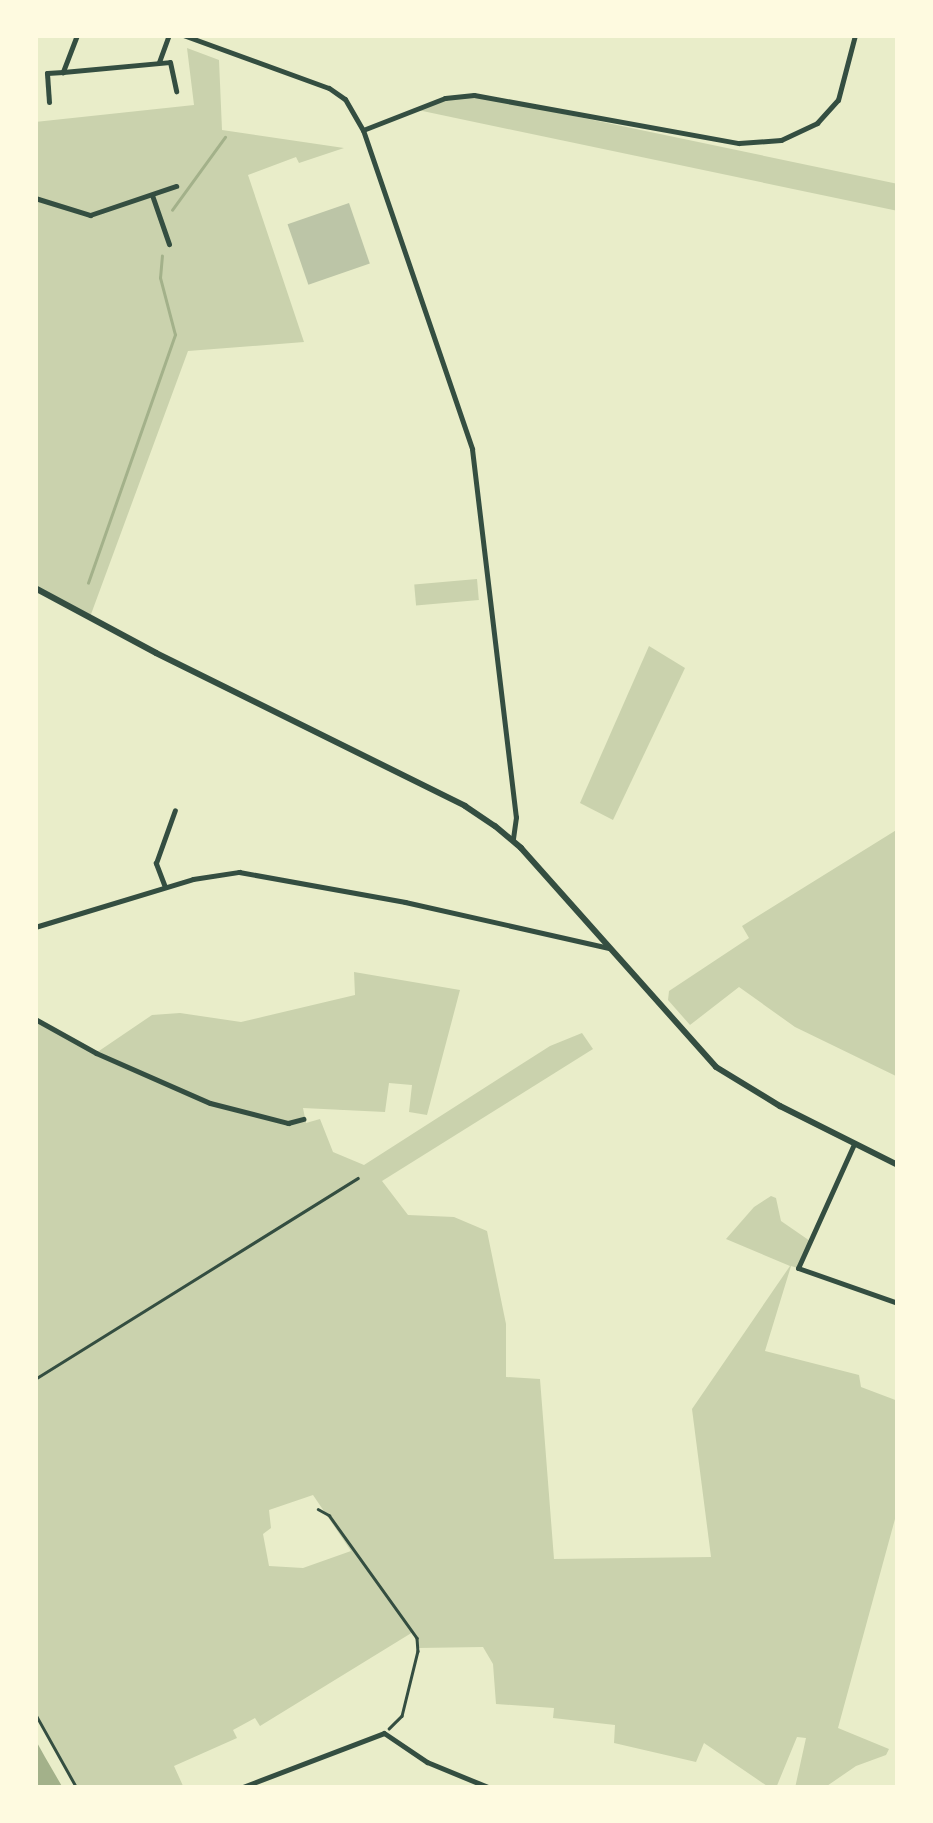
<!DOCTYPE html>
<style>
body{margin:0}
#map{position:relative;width:933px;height:1823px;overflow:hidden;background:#e9edc9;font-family:"Space Grotesk",sans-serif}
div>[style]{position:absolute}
.green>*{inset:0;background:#cad2ad;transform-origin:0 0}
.water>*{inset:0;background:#a3b18a}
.stream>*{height:2.5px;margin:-1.25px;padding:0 1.25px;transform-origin:1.25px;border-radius:1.25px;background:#a3b18a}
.building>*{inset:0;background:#bcc5a7;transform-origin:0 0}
.path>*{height:2.5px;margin:-1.25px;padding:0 1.25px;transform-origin:1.25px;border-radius:1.25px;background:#344e41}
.minor>*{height:5px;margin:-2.5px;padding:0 2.5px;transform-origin:2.5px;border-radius:2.5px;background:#344e41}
.tertiary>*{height:6px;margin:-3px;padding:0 3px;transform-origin:3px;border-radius:3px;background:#344e41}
span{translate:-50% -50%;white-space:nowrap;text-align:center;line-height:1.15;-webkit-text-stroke:8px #fefae0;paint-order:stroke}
.frame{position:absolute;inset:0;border:38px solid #fefae0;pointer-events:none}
</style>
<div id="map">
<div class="green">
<i style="clip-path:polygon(187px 48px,219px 60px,222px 130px,344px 148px,299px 163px,296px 157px,248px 175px,304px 342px,188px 351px,90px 617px,35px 588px,35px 122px,194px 105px)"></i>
<i style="clip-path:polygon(474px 95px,898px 184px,898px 211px,413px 109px,445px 98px)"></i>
<i style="left:477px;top:579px;width:21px;height:63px;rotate:85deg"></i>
<i style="clip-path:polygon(649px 646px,685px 668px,613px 820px,580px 803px)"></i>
<i style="clip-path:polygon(898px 829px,898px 1077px,795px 1027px,739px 987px,690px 1025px,668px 1000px,669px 991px,749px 938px,742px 926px)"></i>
<i style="clip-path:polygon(evenodd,354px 972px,460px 990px,427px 1115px,409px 1112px,412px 1085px,389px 1083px,385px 1112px,303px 1108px,306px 1123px,320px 1119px,333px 1152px,364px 1165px,550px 1046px,582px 1033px,593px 1049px,382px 1181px,408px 1215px,454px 1217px,487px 1231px,506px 1324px,506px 1377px,540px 1379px,554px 1559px,711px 1557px,692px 1409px,790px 1266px,726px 1239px,754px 1207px,771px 1196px,776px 1198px,781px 1221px,810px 1241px,798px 1268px,791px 1266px,765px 1351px,859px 1375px,861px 1387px,898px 1401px,898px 1508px,838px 1728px,889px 1749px,886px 1755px,856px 1766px,824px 1788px,795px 1788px,806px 1738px,797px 1737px,776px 1788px,770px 1788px,704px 1743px,696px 1762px,614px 1743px,615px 1725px,553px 1718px,554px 1708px,496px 1704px,493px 1664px,483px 1647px,418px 1648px,413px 1632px,260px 1726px,255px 1718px,233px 1730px,237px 1738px,174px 1766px,184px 1788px,77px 1788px,35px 1713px,35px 1019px,96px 1053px,152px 1015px,180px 1013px,241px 1022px,355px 995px,354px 972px,313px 1495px,351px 1551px,303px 1568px,269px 1566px,263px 1534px,271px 1528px,269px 1510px,313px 1495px)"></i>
</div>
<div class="water">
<i style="clip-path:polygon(35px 1739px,45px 1757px,63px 1788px,35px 1788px)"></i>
</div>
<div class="stream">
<i style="left:172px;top:210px;width:90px;rotate:-54deg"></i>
<i style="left:88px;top:583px;width:263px;rotate:-70.7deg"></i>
<i style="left:175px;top:335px;width:59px;rotate:-104.7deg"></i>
<i style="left:160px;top:278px;width:22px;rotate:-85deg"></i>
</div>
<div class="building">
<i style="left:349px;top:203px;width:64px;height:65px;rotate:71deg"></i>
</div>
<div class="path">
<i style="left:35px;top:1379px;width:380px;rotate:-31.9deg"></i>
<i style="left:318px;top:1509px;width:13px;rotate:29deg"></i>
<i style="left:329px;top:1515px;width:151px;rotate:54.4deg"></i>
<i style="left:417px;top:1638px;width:13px;rotate:86deg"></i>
<i style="left:418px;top:1651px;width:67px;rotate:103.8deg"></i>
<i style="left:402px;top:1716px;width:18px;rotate:135deg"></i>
<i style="left:35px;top:1713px;width:86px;rotate:60.8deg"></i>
</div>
<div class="minor">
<i style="left:77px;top:35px;width:40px;rotate:111deg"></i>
<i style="left:63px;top:72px;width:107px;rotate:-5.3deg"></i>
<i style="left:170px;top:62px;width:30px;rotate:78deg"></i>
<i style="left:183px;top:35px;width:155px;rotate:20deg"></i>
<i style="left:329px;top:88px;width:19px;rotate:35deg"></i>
<i style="left:345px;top:99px;width:36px;rotate:60deg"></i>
<i style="left:363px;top:130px;width:337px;rotate:71.1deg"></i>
<i style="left:472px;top:449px;width:371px;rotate:83.2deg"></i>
<i style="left:516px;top:817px;width:22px;rotate:98deg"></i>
<i style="left:159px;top:62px;width:29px;rotate:-70deg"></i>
<i style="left:49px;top:102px;width:29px;rotate:-94deg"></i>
<i style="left:47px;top:73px;width:16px;rotate:-4deg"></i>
<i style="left:363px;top:130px;width:88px;rotate:-21.3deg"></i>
<i style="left:445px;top:98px;width:29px;rotate:-6deg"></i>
<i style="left:474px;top:95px;width:269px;rotate:10.3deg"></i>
<i style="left:739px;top:143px;width:42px;rotate:-4.1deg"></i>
<i style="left:781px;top:140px;width:40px;rotate:-25deg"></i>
<i style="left:817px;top:123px;width:31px;rotate:-48deg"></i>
<i style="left:838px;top:100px;width:67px;rotate:-75.3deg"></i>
<i style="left:152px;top:195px;width:52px;rotate:70.9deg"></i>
<i style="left:35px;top:198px;width:58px;rotate:17.2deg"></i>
<i style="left:90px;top:215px;width:91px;rotate:-18.6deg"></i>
<i style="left:165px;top:887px;width:26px;rotate:-111deg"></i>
<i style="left:156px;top:863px;width:56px;rotate:-70.3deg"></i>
<i style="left:35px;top:927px;width:165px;rotate:-16.9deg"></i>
<i style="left:193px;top:879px;width:47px;rotate:-8.7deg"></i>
<i style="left:239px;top:872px;width:169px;rotate:10.2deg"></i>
<i style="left:405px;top:902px;width:209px;rotate:12.7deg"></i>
<i style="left:35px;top:1019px;width:70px;rotate:29.1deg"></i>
<i style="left:96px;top:1053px;width:124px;rotate:23.7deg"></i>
<i style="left:210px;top:1103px;width:81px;rotate:14.4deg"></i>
<i style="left:288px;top:1123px;width:16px;rotate:-15deg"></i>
<i style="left:854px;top:1144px;width:136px;rotate:114.3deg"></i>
<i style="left:798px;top:1268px;width:106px;rotate:19.3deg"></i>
<i style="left:240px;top:1788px;width:154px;rotate:-20.9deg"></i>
<i style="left:384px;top:1733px;width:52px;rotate:34deg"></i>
<i style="left:427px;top:1762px;width:68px;rotate:22.4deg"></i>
</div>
<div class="tertiary">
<i style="left:35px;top:588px;width:137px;rotate:28.2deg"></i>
<i style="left:156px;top:653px;width:345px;rotate:26.3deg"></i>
<i style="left:465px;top:806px;width:36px;rotate:34deg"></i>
<i style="left:495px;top:826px;width:34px;rotate:40deg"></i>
<i style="left:521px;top:848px;width:293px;rotate:48.3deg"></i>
<i style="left:716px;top:1067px;width:75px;rotate:31.4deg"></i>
<i style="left:780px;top:1106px;width:132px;rotate:26.6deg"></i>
</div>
<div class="frame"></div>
</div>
